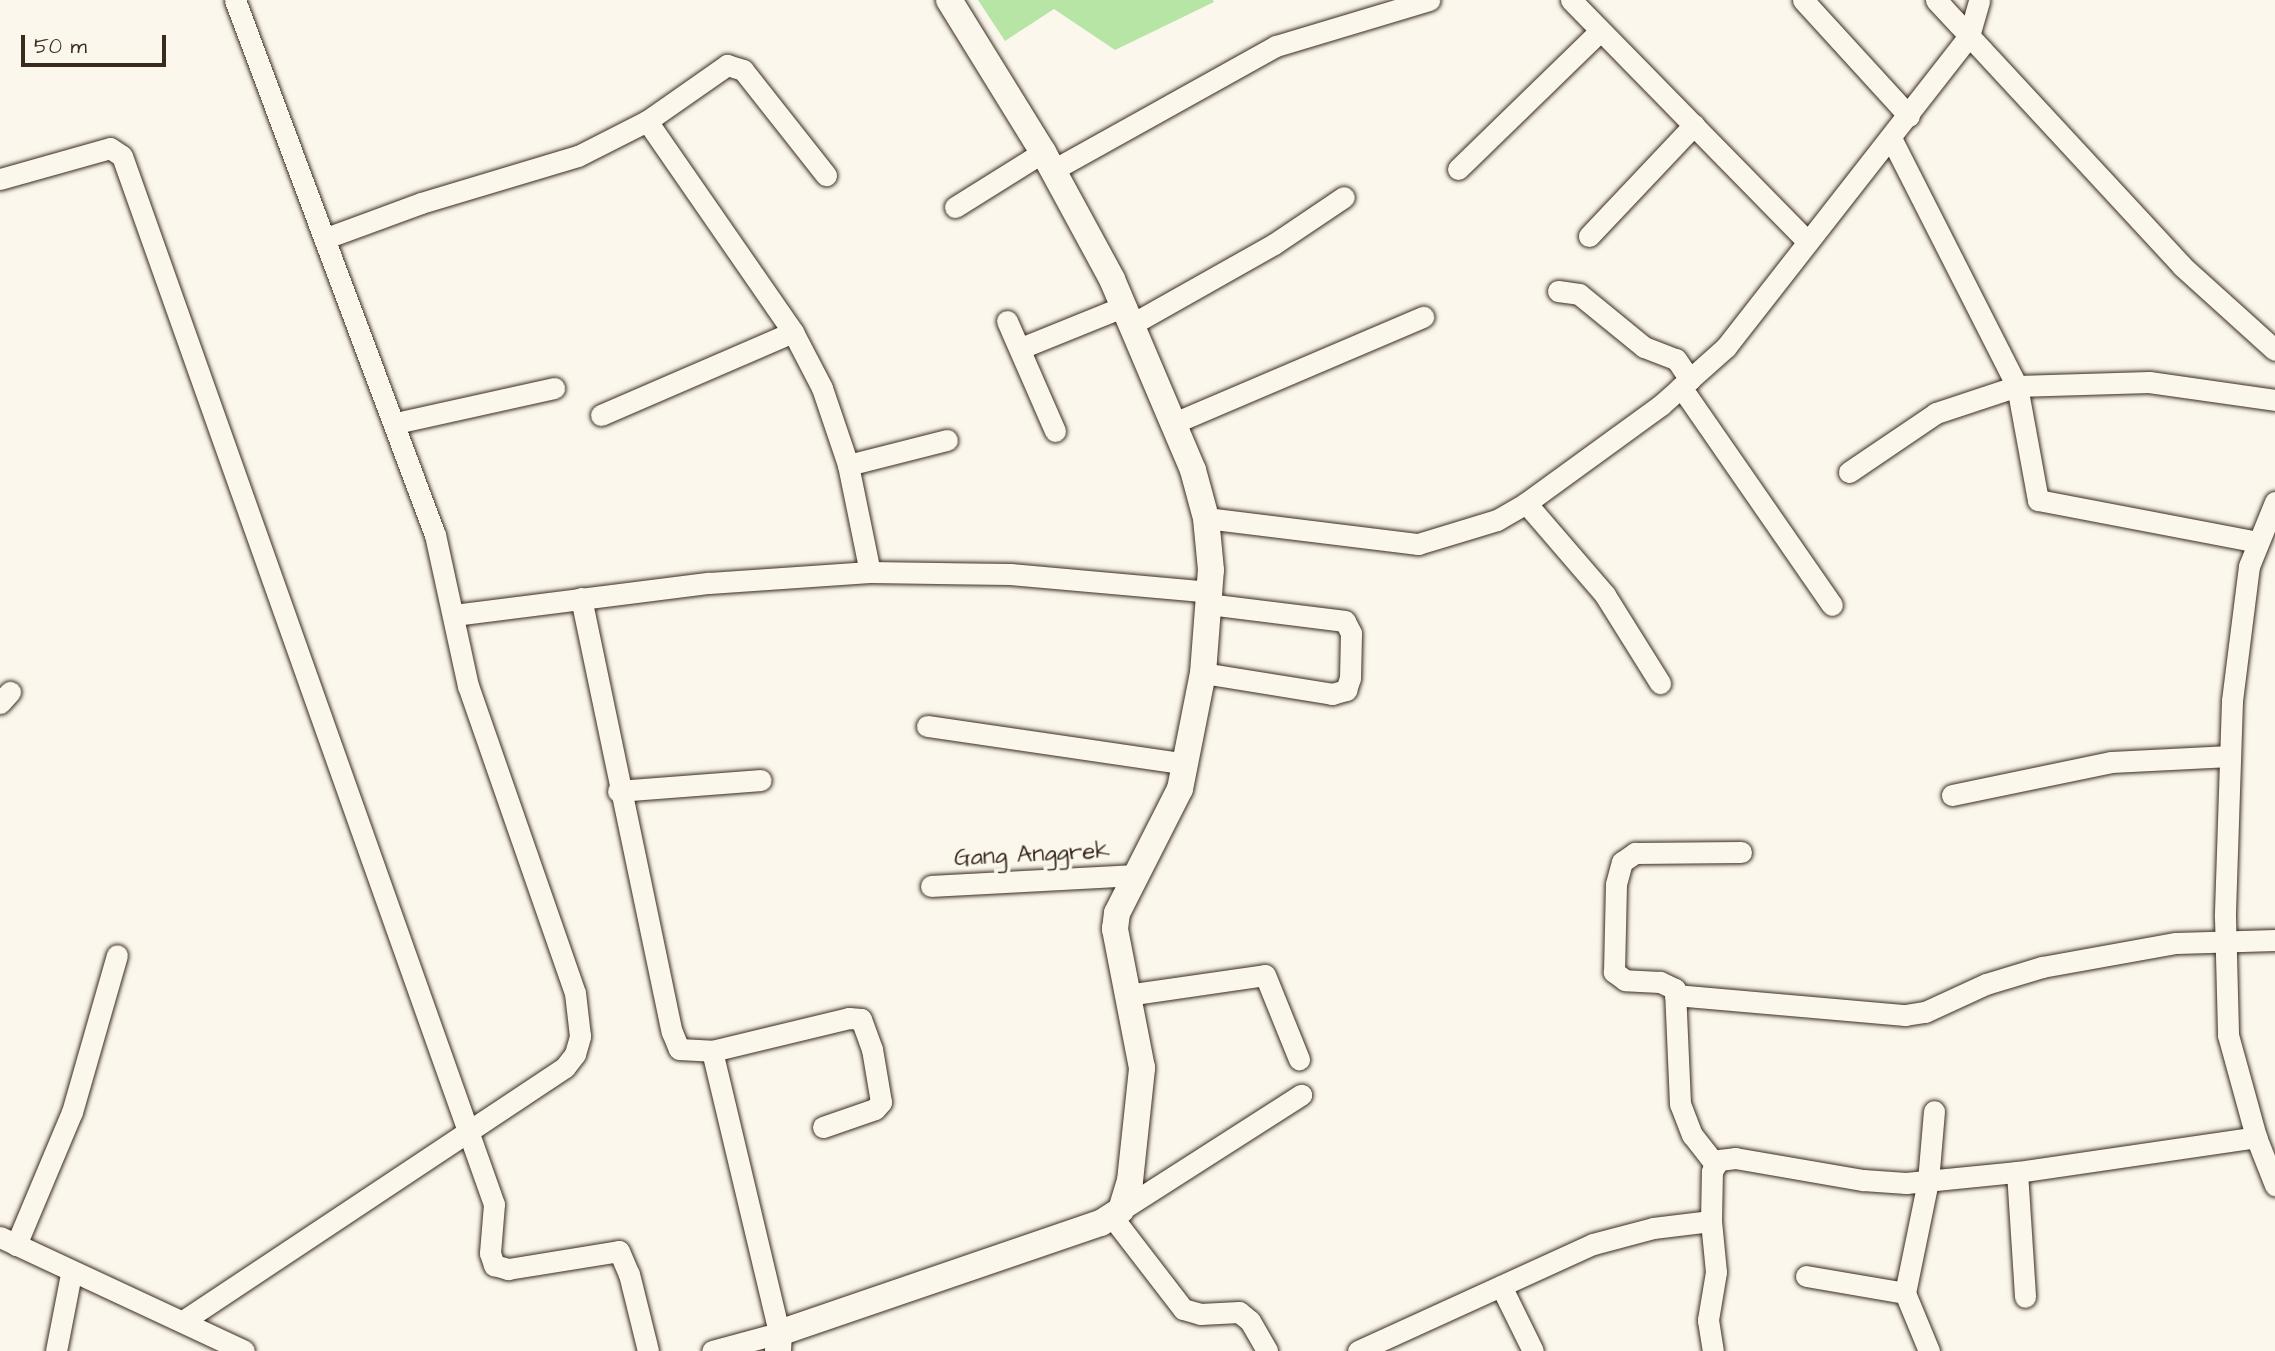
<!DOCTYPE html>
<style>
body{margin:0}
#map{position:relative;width:2275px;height:1351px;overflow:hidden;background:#fbf7ec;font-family:"Architects Daughter",sans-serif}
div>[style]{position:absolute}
.green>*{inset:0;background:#b6e5a5}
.roads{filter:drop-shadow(0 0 2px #3b2a1e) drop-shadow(0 0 2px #3b2a1e)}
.minor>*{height:21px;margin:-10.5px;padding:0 10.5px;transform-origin:10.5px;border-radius:10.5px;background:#fbf7ec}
.tertiary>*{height:26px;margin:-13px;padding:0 13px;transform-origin:13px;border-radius:13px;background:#fbf7ec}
span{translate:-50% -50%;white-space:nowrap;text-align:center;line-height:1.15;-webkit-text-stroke:7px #fbf7ec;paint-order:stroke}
.street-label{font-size:24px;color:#3b2a1e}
.scale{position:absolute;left:21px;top:35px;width:145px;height:32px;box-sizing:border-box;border:4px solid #3b2a1e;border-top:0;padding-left:9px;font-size:21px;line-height:24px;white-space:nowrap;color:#3b2a1e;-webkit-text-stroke:5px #fbf7ec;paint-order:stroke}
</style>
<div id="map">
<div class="green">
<i style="clip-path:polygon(978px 0,1213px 0,1214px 2px,1115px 50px,1054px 9px,1005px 41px)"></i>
</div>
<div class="roads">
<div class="minor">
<i style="left:1571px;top:0;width:337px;rotate:45.6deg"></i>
<i style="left:1803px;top:0;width:157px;rotate:47.6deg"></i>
<i style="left:1936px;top:0;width:362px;rotate:47.2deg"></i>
<i style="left:2182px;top:266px;width:125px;rotate:42.1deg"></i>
<i style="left:647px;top:121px;width:257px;rotate:55.3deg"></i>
<i style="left:793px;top:332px;width:63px;rotate:62.6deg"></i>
<i style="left:822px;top:388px;width:81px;rotate:71.3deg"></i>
<i style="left:848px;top:465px;width:109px;rotate:78.4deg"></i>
<i style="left:1891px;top:138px;width:278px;rotate:63.1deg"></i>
<i style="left:2017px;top:386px;width:116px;rotate:79.6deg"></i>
<i style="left:2038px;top:500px;width:224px;rotate:10.8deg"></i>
<i style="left:1458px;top:169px;width:198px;rotate:-44.2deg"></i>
<i style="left:1053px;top:170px;width:255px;rotate:-29.1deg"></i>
<i style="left:1276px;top:46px;width:160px;rotate:-16.7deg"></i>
<i style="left:0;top:179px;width:114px;rotate:-15.7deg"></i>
<i style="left:110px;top:148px;width:14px;rotate:34deg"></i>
<i style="left:122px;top:156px;width:1112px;rotate:70.46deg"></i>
<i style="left:494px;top:1204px;width:49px;rotate:94.7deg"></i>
<i style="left:490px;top:1253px;width:13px;rotate:72deg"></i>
<i style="left:494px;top:1265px;width:15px;rotate:16deg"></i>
<i style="left:508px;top:1269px;width:112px;rotate:-9.2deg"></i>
<i style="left:619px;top:1251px;width:25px;rotate:67deg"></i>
<i style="left:629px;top:1274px;width:79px;rotate:76.1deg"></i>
<i style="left:955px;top:207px;width:104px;rotate:-32deg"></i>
<i style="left:1589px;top:236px;width:153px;rotate:-46.6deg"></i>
<i style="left:326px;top:238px;width:101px;rotate:-20.2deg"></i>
<i style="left:421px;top:203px;width:164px;rotate:-16.7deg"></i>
<i style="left:578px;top:156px;width:77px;rotate:-26.9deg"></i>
<i style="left:647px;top:121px;width:98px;rotate:-35deg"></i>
<i style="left:727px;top:65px;width:17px;rotate:17deg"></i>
<i style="left:743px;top:70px;width:134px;rotate:51.7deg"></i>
<i style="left:1558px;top:291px;width:21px;rotate:8deg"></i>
<i style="left:1579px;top:294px;width:84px;rotate:39.2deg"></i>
<i style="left:1644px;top:347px;width:34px;rotate:21deg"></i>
<i style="left:1676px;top:359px;width:25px;rotate:56deg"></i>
<i style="left:1007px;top:321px;width:120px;rotate:66.4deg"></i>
<i style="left:1134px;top:323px;width:161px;rotate:-29.4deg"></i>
<i style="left:1274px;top:244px;width:84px;rotate:-33.9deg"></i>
<i style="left:1021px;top:348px;width:112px;rotate:-22deg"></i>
<i style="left:1681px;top:387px;width:265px;rotate:55.3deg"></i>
<i style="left:601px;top:415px;width:209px;rotate:-23.4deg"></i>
<i style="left:396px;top:423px;width:162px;rotate:-12.5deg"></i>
<i style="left:1174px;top:423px;width:271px;rotate:-23.1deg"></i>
<i style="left:848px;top:465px;width:102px;rotate:-14.2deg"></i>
<i style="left:1849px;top:472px;width:105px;rotate:-34.1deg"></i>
<i style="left:1936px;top:413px;width:85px;rotate:-18.4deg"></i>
<i style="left:2017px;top:386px;width:132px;rotate:-1.7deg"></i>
<i style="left:2149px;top:382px;width:127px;rotate:8.1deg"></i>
<i style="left:2275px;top:502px;width:69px;rotate:112.1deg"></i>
<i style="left:2249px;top:566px;width:136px;rotate:97.2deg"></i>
<i style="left:2232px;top:701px;width:216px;rotate:91.9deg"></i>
<i style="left:2225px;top:917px;width:118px;rotate:88.5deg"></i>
<i style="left:2228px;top:1035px;width:106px;rotate:74.6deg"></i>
<i style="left:2256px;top:1137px;width:52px;rotate:68.4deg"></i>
<i style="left:1526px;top:503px;width:121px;rotate:49.3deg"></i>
<i style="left:1605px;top:595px;width:104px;rotate:58deg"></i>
<i style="left:1206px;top:518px;width:214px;rotate:7deg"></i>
<i style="left:1418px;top:544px;width:83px;rotate:-16.9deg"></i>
<i style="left:1497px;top:520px;width:34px;rotate:-30deg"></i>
<i style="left:1526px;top:503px;width:167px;rotate:-36deg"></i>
<i style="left:1661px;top:405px;width:87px;rotate:-41.7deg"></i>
<i style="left:1726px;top:347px;width:395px;rotate:-52deg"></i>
<i style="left:1969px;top:36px;width:37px;rotate:-74deg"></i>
<i style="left:581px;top:598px;width:443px;rotate:78.2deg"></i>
<i style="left:672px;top:1032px;width:18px;rotate:68deg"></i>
<i style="left:679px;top:1049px;width:33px;rotate:3deg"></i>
<i style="left:712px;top:1051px;width:290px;rotate:76.6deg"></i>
<i style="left:779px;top:1333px;width:69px;rotate:165deg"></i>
<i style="left:454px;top:615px;width:257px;rotate:-7.2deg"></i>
<i style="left:709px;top:583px;width:161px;rotate:-3.9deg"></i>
<i style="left:870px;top:572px;width:140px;rotate:0.8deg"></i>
<i style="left:1010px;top:574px;width:201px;rotate:5.1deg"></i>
<i style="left:1203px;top:673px;width:131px;rotate:9.2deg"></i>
<i style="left:1332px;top:694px;width:15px;rotate:-16deg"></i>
<i style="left:1346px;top:690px;width:13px;rotate:-72deg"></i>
<i style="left:1350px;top:678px;width:45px;rotate:-88.7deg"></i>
<i style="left:1351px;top:633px;width:13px;rotate:-117deg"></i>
<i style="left:1345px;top:621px;width:137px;rotate:-172.9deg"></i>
<i style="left:0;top:703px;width:15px;rotate:-48deg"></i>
<i style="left:927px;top:726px;width:262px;rotate:8.3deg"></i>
<i style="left:618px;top:791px;width:143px;rotate:-4.4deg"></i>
<i style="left:1952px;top:795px;width:162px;rotate:-11.7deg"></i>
<i style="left:2111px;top:762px;width:119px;rotate:-2.9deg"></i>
<i style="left:931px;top:886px;width:204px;rotate:-3.1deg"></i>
<i style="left:1127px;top:995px;width:139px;rotate:-8.2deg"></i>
<i style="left:1265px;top:975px;width:91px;rotate:68deg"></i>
<i style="left:1675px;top:995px;width:231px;rotate:5deg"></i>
<i style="left:1905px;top:1015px;width:20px;rotate:-9deg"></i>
<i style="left:1925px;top:1012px;width:67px;rotate:-24.7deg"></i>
<i style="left:1986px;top:984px;width:59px;rotate:-16.9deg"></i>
<i style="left:2042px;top:967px;width:136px;rotate:-10.2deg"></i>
<i style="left:2176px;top:943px;width:99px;rotate:-1.7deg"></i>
<i style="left:712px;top:1051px;width:141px;rotate:-13.5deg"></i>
<i style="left:849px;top:1018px;width:12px;rotate:5deg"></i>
<i style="left:861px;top:1019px;width:32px;rotate:70deg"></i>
<i style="left:872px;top:1049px;width:54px;rotate:80.4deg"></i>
<i style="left:881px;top:1102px;width:9px;rotate:131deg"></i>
<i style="left:875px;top:1109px;width:55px;rotate:160.9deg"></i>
<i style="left:1715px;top:1164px;width:37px;rotate:-128deg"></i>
<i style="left:1692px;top:1135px;width:33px;rotate:-111deg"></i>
<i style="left:1680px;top:1104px;width:115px;rotate:-92.5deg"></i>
<i style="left:1675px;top:989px;width:17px;rotate:-155deg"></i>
<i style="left:1660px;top:982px;width:35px;rotate:-177deg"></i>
<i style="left:1625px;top:980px;width:14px;rotate:-144deg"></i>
<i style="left:1614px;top:972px;width:88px;rotate:-88.7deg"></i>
<i style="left:1616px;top:884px;width:23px;rotate:-75deg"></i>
<i style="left:1622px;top:862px;width:16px;rotate:-35deg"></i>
<i style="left:1635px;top:853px;width:106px;rotate:-0.5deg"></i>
<i style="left:2017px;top:1172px;width:125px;rotate:86.3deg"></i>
<i style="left:1121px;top:1210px;width:214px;rotate:-32.6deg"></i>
<i style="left:1113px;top:1218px;width:115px;rotate:52.4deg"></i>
<i style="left:1183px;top:1309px;width:18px;rotate:16deg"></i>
<i style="left:1200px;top:1314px;width:39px;rotate:-3deg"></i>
<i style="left:1239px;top:1312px;width:14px;rotate:39deg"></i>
<i style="left:1250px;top:1321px;width:34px;rotate:60deg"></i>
<i style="left:1711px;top:1221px;width:51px;rotate:84.4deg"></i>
<i style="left:1716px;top:1272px;width:49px;rotate:99.5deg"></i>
<i style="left:1708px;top:1320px;width:31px;rotate:81deg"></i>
<i style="left:0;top:1237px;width:269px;rotate:25deg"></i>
<i style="left:16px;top:1245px;width:144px;rotate:-67.2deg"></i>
<i style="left:72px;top:1112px;width:163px;rotate:-74deg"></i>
<i style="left:1806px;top:1276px;width:100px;rotate:9.7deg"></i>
<i style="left:1905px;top:1293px;width:63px;rotate:67.5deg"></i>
<i style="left:1501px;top:1286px;width:72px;rotate:63.8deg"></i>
<i style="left:1905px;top:1293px;width:114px;rotate:-78.4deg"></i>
<i style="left:1928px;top:1181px;width:70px;rotate:-85.1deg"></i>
<i style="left:183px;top:1321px;width:459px;rotate:-33.6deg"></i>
<i style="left:565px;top:1067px;width:16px;rotate:-52deg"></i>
<i style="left:575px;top:1054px;width:19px;rotate:-74deg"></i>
<i style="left:580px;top:1036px;width:43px;rotate:-96.6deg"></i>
<i style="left:575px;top:993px;width:325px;rotate:-109.2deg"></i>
<i style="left:468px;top:686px;width:155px;rotate:-102.3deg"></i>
<i style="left:435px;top:535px;width:571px;rotate:-110.5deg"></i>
<i style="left:56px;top:1351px;width:78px;rotate:-79deg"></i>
<i style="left:1358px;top:1351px;width:258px;rotate:-24.5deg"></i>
<i style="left:1593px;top:1244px;width:62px;rotate:-14.9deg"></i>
<i style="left:1653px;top:1228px;width:58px;rotate:-6.9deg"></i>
<i style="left:1711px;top:1221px;width:50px;rotate:-88.9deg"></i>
<i style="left:1712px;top:1171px;width:13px;rotate:-58deg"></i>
<i style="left:1719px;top:1160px;width:16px;rotate:-7deg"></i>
<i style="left:1735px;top:1158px;width:130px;rotate:9.8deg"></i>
<i style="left:1863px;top:1180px;width:43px;rotate:4deg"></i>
<i style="left:1906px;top:1183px;width:112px;rotate:-5.7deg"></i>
<i style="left:2017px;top:1172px;width:242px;rotate:-8.3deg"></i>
</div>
<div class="tertiary">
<i style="left:778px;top:1351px;width:18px;rotate:-87deg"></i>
<i style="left:779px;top:1333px;width:340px;rotate:-18.9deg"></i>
<i style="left:1101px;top:1223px;width:24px;rotate:-33deg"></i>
<i style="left:1121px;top:1210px;width:30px;rotate:-73deg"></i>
<i style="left:1130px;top:1181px;width:114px;rotate:-83.9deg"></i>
<i style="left:1142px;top:1068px;width:142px;rotate:-101deg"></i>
<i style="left:1115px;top:929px;width:16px;rotate:-83deg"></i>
<i style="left:1117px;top:913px;width:139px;rotate:-63.1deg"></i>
<i style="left:1180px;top:789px;width:118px;rotate:-78.8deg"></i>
<i style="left:1203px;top:673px;width:103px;rotate:-85.6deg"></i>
<i style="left:1211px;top:570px;width:52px;rotate:-95.5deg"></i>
<i style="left:1206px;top:518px;width:50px;rotate:-105.2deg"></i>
<i style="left:1193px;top:470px;width:207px;rotate:-113deg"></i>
<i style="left:1112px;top:279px;width:145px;rotate:-118.5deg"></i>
<i style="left:1043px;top:152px;width:179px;rotate:-121.7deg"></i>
</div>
</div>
<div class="street-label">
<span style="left:1032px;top:855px;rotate:-3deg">Gang Anggrek</span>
</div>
<div class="scale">50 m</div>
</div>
